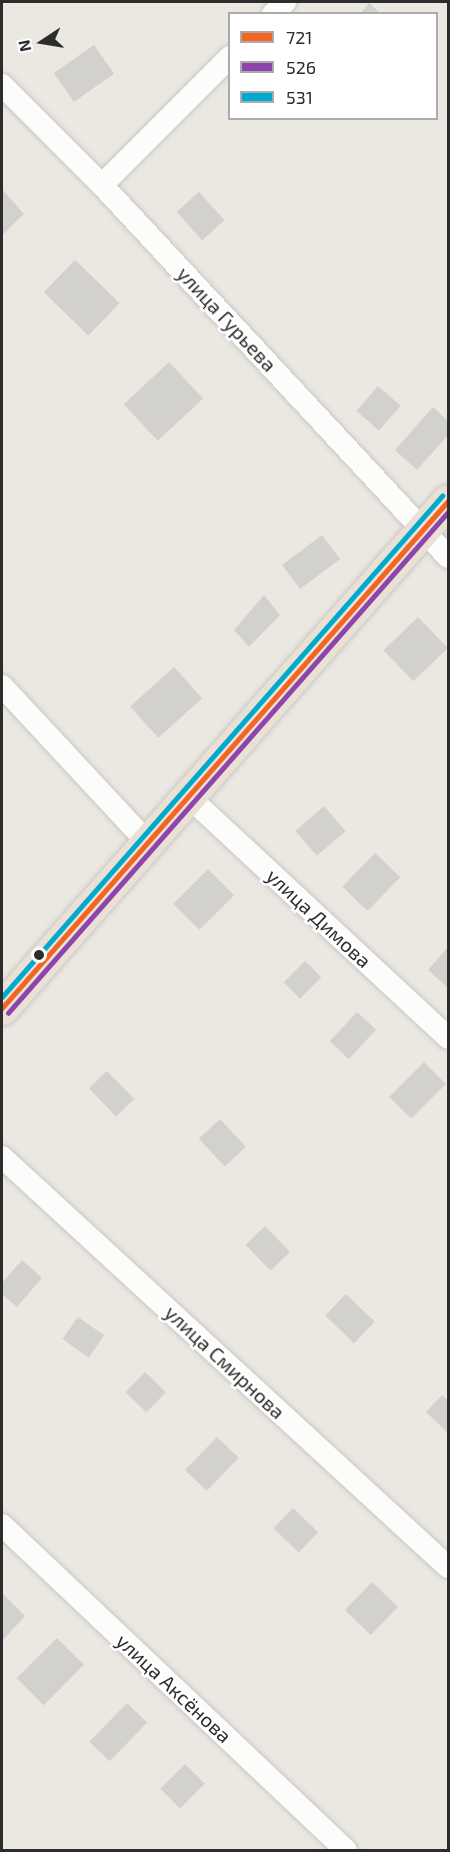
<!DOCTYPE html>
<meta charset="utf-8">
<style>
body{margin:0}
#map{position:relative;width:450px;height:1852px;overflow:hidden;background:#ebe8e2;font-family:"Exo 2",sans-serif}
div>[style]{position:absolute}
.building>*{inset:0;background:#d3d1cd;transform-origin:0 0}
.roads{filter:drop-shadow(0 0 2px #c8c7c7) drop-shadow(0 0 2px #c8c7c7)}
.street>*{height:22px;margin:-11px;padding:0 11px;transform-origin:11px;border-radius:11px;background:#fcfcfb}
.highway>*{height:33px;margin:-16.5px;padding:0 16.5px;transform-origin:16.5px;border-radius:16.5px;background:#eae0d4}
.bus-1>*{height:4.5px;margin:-2.25px;padding:0 2.25px;transform-origin:2.25px;border-radius:2.25px;background:#f26522}
.bus-2>*{height:4.5px;margin:-2.25px;padding:0 2.25px;transform-origin:2.25px;border-radius:2.25px;background:#8e44ad}
.bus-3>*{height:4.5px;margin:-2.25px;padding:0 2.25px;transform-origin:2.25px;border-radius:2.25px;background:#00a9ce}
.dots>*{width:16px;height:16px;translate:-50% -50%;box-sizing:border-box;border:3px solid #fff;border-radius:50%}
span{translate:-50% -50%;white-space:nowrap;text-align:center;line-height:1.15;-webkit-text-stroke:5px #fff;paint-order:stroke}
.street-label{font-size:20px;color:#2c2c2c}
.frame{position:absolute;inset:0;border:3px solid #2c2c2c;pointer-events:none}
.legend{position:absolute;left:228px;top:12px;width:210px;height:108px;box-sizing:border-box;background:#fff;border:2px solid #ababab;margin:0;padding:8px 10px;list-style:none;font-size:18px;color:#2c2c2c}
.legend li{display:flex;align-items:center;gap:12px;height:30px}
.legend b{width:30px;border:2px solid #ababab}
.north{position:absolute;left:12px;top:12px;width:60px;height:60px;-webkit-text-stroke:4px #fff;paint-order:stroke;rotate:258deg;font-size:16px;font-weight:700;line-height:24px;text-align:center;color:#2c2c2c}
.north::after{content:'';display:block;margin:auto;width:21px;height:27px;background:#2c2c2c;clip-path:polygon(50% 0,100% 100%,50% 72%,0 100%)}
</style>
<div id="map">
<div class="building">
<i style="clip-path:polygon(369px 3px,381px 14px,360px 14px)"></i>
<i style="left:94px;top:45px;width:35px;height:49px;rotate:55deg"></i>
<i style="clip-path:polygon(2px 189px,24px 214px,2px 235px)"></i>
<i style="left:199px;top:192px;width:38px;height:30px;rotate:48deg"></i>
<i style="left:75px;top:260px;width:62px;height:45px;rotate:44deg"></i>
<i style="left:169px;top:362px;width:50px;height:62px;rotate:47deg"></i>
<i style="left:378px;top:386px;width:30px;height:33px;rotate:41deg"></i>
<i style="clip-path:polygon(433px 407px,448px 421px,448px 435px,417px 470px,395px 450px)"></i>
<i style="left:322px;top:535px;width:30px;height:50px;rotate:53deg"></i>
<i style="clip-path:polygon(264px 595px,280px 615px,249px 647px,234px 630px)"></i>
<i style="left:418px;top:617px;width:43px;height:48px;rotate:46deg"></i>
<i style="left:174px;top:667px;width:42px;height:59px;rotate:48deg"></i>
<i style="left:324px;top:806px;width:33px;height:38px;rotate:49deg"></i>
<i style="left:375px;top:853px;width:35px;height:47px;rotate:44deg"></i>
<i style="left:208px;top:869px;width:37px;height:49px;rotate:45deg"></i>
<i style="clip-path:polygon(448px 947px,448px 988px,428px 970px)"></i>
<i style="left:305px;top:961px;width:23px;height:30px;rotate:45deg"></i>
<i style="left:357px;top:1012px;width:26px;height:40px;rotate:43deg"></i>
<i style="left:424px;top:1062px;width:31px;height:49px;rotate:45deg"></i>
<i style="left:107px;top:1071px;width:39px;height:25px;rotate:46deg"></i>
<i style="left:220px;top:1119px;width:38px;height:29px;rotate:47deg"></i>
<i style="left:265px;top:1226px;width:36px;height:27px;rotate:46deg"></i>
<i style="clip-path:polygon(22px 1260px,42px 1278px,17px 1307px,2px 1294px,2px 1283px)"></i>
<i style="left:346px;top:1294px;width:40px;height:30px;rotate:44deg"></i>
<i style="left:78px;top:1317px;width:32px;height:27px;rotate:35deg"></i>
<i style="left:145px;top:1372px;width:29px;height:28px;rotate:44deg"></i>
<i style="clip-path:polygon(442px 1395px,448px 1401px,448px 1433px,426px 1412px)"></i>
<i style="left:217px;top:1437px;width:30px;height:46px;rotate:44deg"></i>
<i style="left:293px;top:1508px;width:35px;height:28px;rotate:44deg"></i>
<i style="left:372px;top:1582px;width:36px;height:39px;rotate:44deg"></i>
<i style="clip-path:polygon(2px 1593px,25px 1616px,2px 1641px)"></i>
<i style="left:57px;top:1638px;width:38px;height:57px;rotate:45deg"></i>
<i style="left:127px;top:1703px;width:28px;height:54px;rotate:44deg"></i>
<i style="left:185px;top:1764px;width:28px;height:35px;rotate:45deg"></i>
</div>
<div class="roads">
<div class="street">
<i style="left:273px;top:14px;width:17px;rotate:-45deg"></i>
<i style="left:2px;top:85px;width:141px;rotate:45deg"></i>
<i style="left:102px;top:185px;width:508px;rotate:47.07deg"></i>
<i style="left:102px;top:185px;width:181px;rotate:-45deg"></i>
<i style="left:2px;top:686px;width:214px;rotate:47.1deg"></i>
<i style="left:189px;top:797px;width:354px;rotate:42.9deg"></i>
<i style="left:2px;top:1157px;width:606px;rotate:42.59deg"></i>
<i style="left:2px;top:1525px;width:473px;rotate:43.4deg"></i>
</div>
<div class="highway">
<i style="left:2px;top:1008px;width:675px;rotate:-48.66deg"></i>
</div>
</div>
<div class="bus-1">
<i style="left:2px;top:1008px;width:675px;rotate:-48.66deg"></i>
</div>
<div class="bus-2">
<i style="left:8px;top:1013px;width:667px;rotate:-48.71deg"></i>
</div>
<div class="bus-3">
<i style="left:2px;top:997px;width:667px;rotate:-48.71deg"></i>
</div>
<div class="dots">
<i style="left:39px;top:955px;background:#2c2c2c"></i>
</div>
<div class="street-label">
<span style="left:227px;top:319px;rotate:47deg">улица Гурьева</span>
<span style="left:319px;top:918px;rotate:43deg">улица Димова</span>
<span style="left:225px;top:1362px;rotate:43deg">улица Смирнова</span>
<span style="left:174px;top:1688px;rotate:43deg">улица Аксёнова</span>
</div>
<div class="frame"></div>
<ul class="legend">
<li><b style="height:8px;background:#f26522"></b>721</li>
<li><b style="height:8px;background:#8e44ad"></b>526</li>
<li><b style="height:8px;background:#00a9ce"></b>531</li>
</ul>
<div class="north">N</div>
</div>
